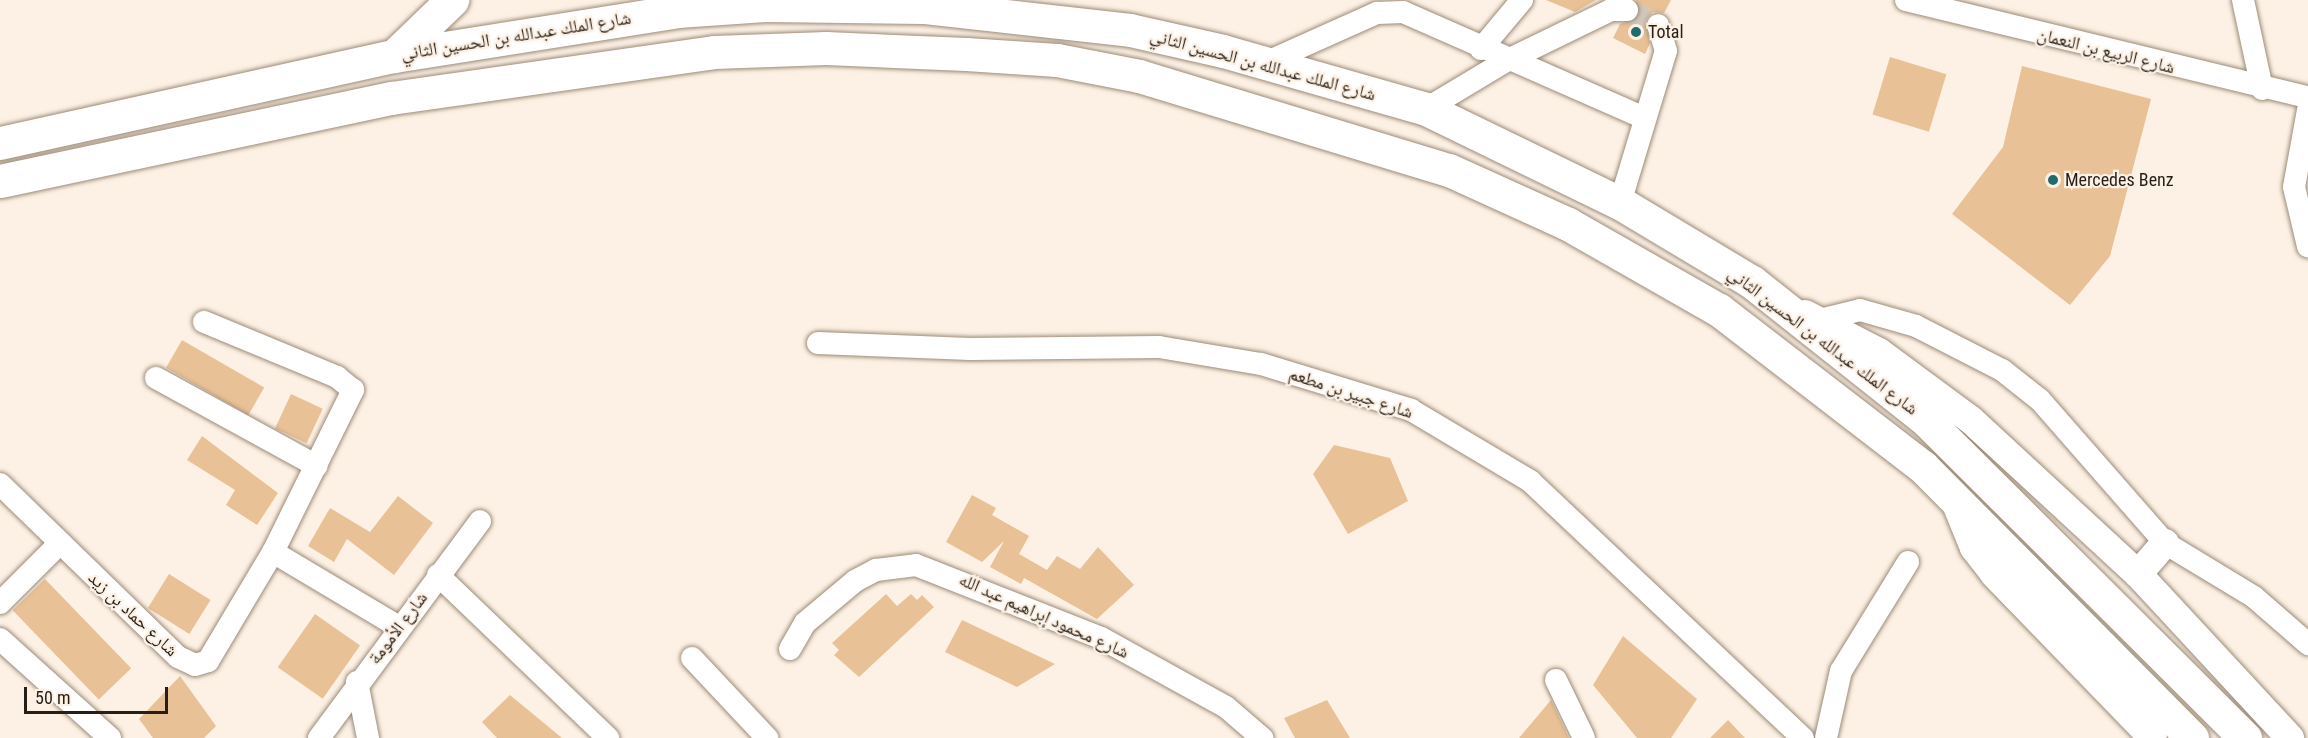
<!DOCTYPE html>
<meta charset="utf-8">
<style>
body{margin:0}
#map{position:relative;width:2308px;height:738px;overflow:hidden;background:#fdf1e5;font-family:"Roboto Condensed","Noto Naskh Arabic",sans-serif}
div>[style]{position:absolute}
.building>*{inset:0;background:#e9c196;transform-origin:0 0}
.minor-tunnel>*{height:22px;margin-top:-11px;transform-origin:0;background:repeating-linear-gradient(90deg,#d2c7bc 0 22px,transparent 0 33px)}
.roads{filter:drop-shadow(0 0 2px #9c8b78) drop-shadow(0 0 2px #9c8b78)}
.minor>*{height:22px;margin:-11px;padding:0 11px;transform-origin:11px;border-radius:11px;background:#fff}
.major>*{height:28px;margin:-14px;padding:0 14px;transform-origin:14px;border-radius:14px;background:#fff}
.highway>*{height:33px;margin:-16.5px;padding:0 16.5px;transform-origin:16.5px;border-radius:16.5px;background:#fff}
.dots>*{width:16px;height:16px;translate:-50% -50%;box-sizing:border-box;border:3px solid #fdf1e5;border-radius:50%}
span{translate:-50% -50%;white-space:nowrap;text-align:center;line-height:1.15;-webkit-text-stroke:4.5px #fdf1e5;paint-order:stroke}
.poi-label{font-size:18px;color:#261f18}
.left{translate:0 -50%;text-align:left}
.street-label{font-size:18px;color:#261f18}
.scale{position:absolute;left:24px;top:687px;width:144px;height:27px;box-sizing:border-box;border:3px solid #261f18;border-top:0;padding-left:8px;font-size:18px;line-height:21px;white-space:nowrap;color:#261f18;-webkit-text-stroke:4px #fdf1e5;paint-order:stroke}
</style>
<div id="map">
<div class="building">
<i style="clip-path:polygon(1546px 0,1596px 0,1575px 12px)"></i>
<i style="clip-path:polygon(1636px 0,1671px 0,1664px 13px,1653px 12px,1645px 21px,1650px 43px,1645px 54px,1613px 38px,1620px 24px,1638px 17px)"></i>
<i style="left:1890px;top:57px;width:59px;height:60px;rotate:17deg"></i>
<i style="clip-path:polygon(2022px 66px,2151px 99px,2110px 256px,2070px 305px,1952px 214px,2003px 147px)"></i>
<i style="left:182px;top:340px;width:95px;height:32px;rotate:30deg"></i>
<i style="left:291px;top:394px;width:35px;height:38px;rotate:25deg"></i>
<i style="clip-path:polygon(202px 436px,278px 493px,257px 525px,226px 505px,235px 490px,187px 460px)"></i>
<i style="clip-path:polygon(1334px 445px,1390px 458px,1408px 501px,1348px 534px,1313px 474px)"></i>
<i style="clip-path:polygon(972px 495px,996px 508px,992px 515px,1029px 536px,1019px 554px,1047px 570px,1057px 556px,1080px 569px,1098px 547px,1134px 585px,1097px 619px,1024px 578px,1021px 584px,990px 567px,1004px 541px,982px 562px,946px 542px)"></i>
<i style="clip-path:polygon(398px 496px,433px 523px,394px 575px,347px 539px,334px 562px,308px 546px,330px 508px,370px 532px)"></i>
<i style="left:169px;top:574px;width:49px;height:40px;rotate:32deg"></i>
<i style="left:45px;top:579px;width:124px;height:45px;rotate:46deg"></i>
<i style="clip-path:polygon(886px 594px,897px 606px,911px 594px,917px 600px,922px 595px,934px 607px,859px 677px,834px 655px,839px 650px,832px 643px)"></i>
<i style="left:315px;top:614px;width:55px;height:65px;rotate:35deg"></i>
<i style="clip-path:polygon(962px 620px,1055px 664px,1017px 687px,945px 652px)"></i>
<i style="clip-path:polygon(1623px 636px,1697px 699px,1671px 738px,1637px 738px,1593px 685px)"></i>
<i style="clip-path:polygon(180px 676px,216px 726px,204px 738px,153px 738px,139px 719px)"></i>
<i style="clip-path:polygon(510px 695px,562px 738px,497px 738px,482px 722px)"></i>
<i style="clip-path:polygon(1327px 700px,1350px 738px,1295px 738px,1284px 718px)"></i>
<i style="clip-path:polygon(1551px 700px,1569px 738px,1519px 738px)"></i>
<i style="clip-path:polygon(1728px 720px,1745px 738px,1710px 738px)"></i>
</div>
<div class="minor-tunnel">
<i style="left:1627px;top:10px;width:34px;rotate:26deg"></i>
</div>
<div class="roads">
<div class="minor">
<i style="left:1906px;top:0;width:414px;rotate:13.6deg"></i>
<i style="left:2243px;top:0;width:91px;rotate:77.9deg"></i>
<i style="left:1481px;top:49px;width:64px;rotate:-50.1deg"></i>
<i style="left:1265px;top:63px;width:123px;rotate:-24.1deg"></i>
<i style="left:1377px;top:13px;width:26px;rotate:-2deg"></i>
<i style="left:1403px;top:12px;width:264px;rotate:23.7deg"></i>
<i style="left:1426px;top:109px;width:93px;rotate:-31deg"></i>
<i style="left:1506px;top:61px;width:117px;rotate:-25.9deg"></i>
<i style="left:1611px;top:10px;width:16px"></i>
<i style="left:2308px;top:110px;width:78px;rotate:100.3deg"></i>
<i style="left:2294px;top:187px;width:61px;rotate:76.7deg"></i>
<i style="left:1620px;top:203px;width:159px;rotate:-73.2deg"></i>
<i style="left:1666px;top:51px;width:27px;rotate:-107deg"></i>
<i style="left:1820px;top:320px;width:41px;rotate:-14deg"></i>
<i style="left:1860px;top:310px;width:58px;rotate:15.9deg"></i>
<i style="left:1916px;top:326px;width:97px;rotate:27.1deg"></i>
<i style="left:2002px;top:370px;width:48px;rotate:38.3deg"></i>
<i style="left:2040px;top:400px;width:190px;rotate:48.8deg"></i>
<i style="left:2165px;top:543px;width:104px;rotate:31.2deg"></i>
<i style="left:2254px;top:597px;width:72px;rotate:41deg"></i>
<i style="left:818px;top:343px;width:152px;rotate:2.3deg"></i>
<i style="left:970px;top:349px;width:189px;rotate:-0.6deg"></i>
<i style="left:1159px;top:347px;width:103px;rotate:9.5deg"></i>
<i style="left:1261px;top:364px;width:157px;rotate:17deg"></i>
<i style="left:1411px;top:410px;width:139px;rotate:30.8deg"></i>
<i style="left:1530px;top:481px;width:375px;rotate:43.3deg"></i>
<i style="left:156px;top:378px;width:183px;rotate:28.7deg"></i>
<i style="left:0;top:484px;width:248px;rotate:44.2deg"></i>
<i style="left:178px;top:657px;width:19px;rotate:25deg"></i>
<i style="left:195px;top:665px;width:14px;rotate:-17deg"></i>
<i style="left:208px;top:661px;width:127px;rotate:-59.2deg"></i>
<i style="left:273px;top:552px;width:181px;rotate:-63.7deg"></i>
<i style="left:353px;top:390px;width:21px;rotate:-141deg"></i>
<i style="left:337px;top:377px;width:144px;rotate:-157.5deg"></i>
<i style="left:273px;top:552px;width:147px;rotate:30.8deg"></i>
<i style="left:438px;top:575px;width:236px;rotate:43.8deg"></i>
<i style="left:0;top:603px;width:85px;rotate:-45deg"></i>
<i style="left:0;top:639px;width:148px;rotate:42deg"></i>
<i style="left:790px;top:649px;width:30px;rotate:-60deg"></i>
<i style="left:805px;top:623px;width:65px;rotate:-40deg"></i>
<i style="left:855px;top:581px;width:24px;rotate:-28deg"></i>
<i style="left:876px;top:570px;width:40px;rotate:-7.1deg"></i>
<i style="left:916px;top:565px;width:199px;rotate:21.5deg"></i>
<i style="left:1101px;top:638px;width:143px;rotate:28.9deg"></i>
<i style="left:1226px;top:707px;width:48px;rotate:40.7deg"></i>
<i style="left:692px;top:658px;width:110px;rotate:46.8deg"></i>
<i style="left:1556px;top:680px;width:64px;rotate:64.2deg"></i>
<i style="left:357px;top:682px;width:57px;rotate:78.9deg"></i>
<i style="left:319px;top:738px;width:270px;rotate:-53.4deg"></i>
<i style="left:1826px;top:738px;width:69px;rotate:-77.4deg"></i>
<i style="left:1841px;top:671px;width:128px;rotate:-58.4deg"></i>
</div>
<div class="major">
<i style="left:1805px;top:314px;width:83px;rotate:27.2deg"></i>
<i style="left:1879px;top:352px;width:114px;rotate:36.5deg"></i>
<i style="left:1971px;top:420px;width:227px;rotate:42.7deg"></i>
<i style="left:2138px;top:574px;width:224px;rotate:47.2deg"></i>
<i style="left:1954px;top:499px;width:53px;rotate:67.8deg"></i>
<i style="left:1974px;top:548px;width:33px;rotate:52deg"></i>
<i style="left:1994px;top:574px;width:228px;rotate:45.9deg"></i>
<i style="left:2138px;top:574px;width:41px;rotate:-48.9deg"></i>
</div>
<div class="highway">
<i style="left:394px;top:56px;width:81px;rotate:-44deg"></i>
<i style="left:0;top:143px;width:403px;rotate:-12.5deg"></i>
<i style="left:394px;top:56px;width:287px;rotate:-9deg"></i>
<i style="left:677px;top:11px;width:88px;rotate:-3.9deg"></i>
<i style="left:765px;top:5px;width:160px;rotate:0.7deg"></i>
<i style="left:925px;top:7px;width:206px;rotate:6.4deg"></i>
<i style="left:1130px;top:30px;width:95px;rotate:12.7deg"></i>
<i style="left:1223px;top:51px;width:211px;rotate:15.9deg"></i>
<i style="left:1426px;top:109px;width:216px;rotate:25.9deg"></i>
<i style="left:1620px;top:203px;width:154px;rotate:30.9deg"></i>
<i style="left:1752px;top:282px;width:221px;rotate:38.4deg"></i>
<i style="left:1925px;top:419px;width:452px;rotate:44.9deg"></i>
<i style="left:0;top:181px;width:400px;rotate:-12deg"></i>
<i style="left:391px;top:98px;width:326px;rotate:-8.1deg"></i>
<i style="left:714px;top:52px;width:112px;rotate:-2deg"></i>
<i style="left:826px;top:48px;width:140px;rotate:2.5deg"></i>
<i style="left:966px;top:54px;width:91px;rotate:3.8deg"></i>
<i style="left:1057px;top:60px;width:84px;rotate:11deg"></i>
<i style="left:1139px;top:76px;width:324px;rotate:16.9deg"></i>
<i style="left:1449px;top:170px;width:131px;rotate:24.4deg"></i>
<i style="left:1568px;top:224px;width:174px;rotate:29.7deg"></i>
<i style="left:1719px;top:310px;width:257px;rotate:37.6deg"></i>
<i style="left:1923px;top:467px;width:382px;rotate:45.2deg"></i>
</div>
</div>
<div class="dots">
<i style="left:1636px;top:32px;background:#1f6b6e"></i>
<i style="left:2053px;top:180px;background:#1f6b6e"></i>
</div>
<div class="poi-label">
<span class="left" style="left:1648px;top:32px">Total</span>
<span class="left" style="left:2065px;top:180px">Mercedes Benz</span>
</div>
<div class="street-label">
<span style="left:516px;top:36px;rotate:-9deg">شارع الملك عبدالله بن الحسين الثاني</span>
<span style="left:2106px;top:51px;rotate:14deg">شارع الربيع بن النعمان</span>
<span style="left:1263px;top:65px;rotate:15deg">شارع الملك عبدالله بن الحسين الثاني</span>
<span style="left:1823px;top:341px;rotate:37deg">شارع الملك عبدالله بن الحسين الثاني</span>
<span style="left:1351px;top:393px;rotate:18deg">شارع جبير بن مطعم</span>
<span style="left:133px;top:614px;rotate:43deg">شارع حماد بن زيد</span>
<span style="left:1044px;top:616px;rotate:24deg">شارع محمود إبراهيم عبد الله</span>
<span style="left:398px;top:628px;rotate:-53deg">شارع الأمومة</span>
</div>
<div class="scale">50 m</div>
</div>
